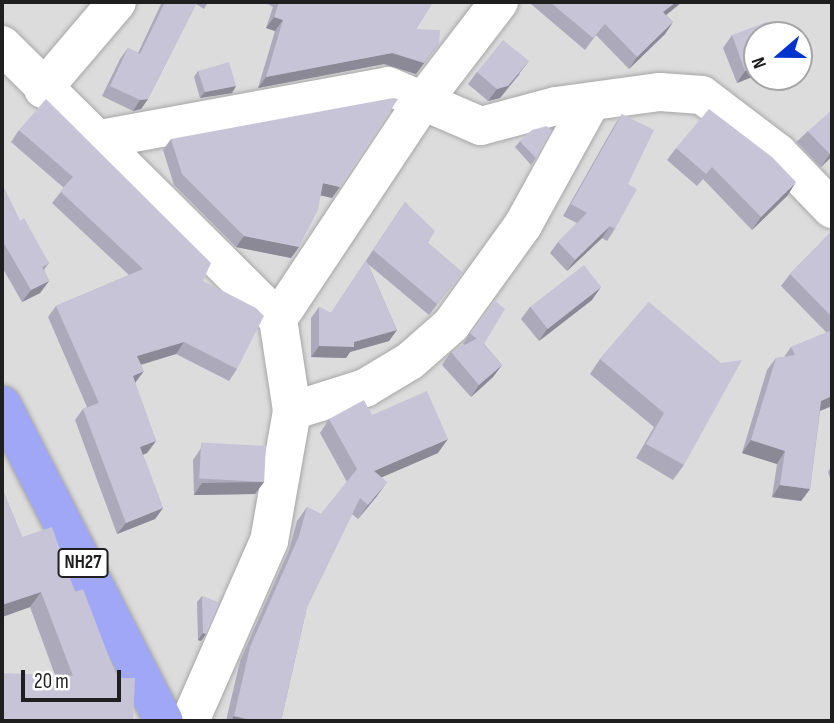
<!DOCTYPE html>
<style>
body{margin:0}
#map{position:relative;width:834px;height:723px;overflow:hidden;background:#e9e4f0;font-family:"Sofia Sans Condensed",sans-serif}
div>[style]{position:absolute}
.residential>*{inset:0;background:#dcdcdd}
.roads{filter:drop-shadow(0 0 2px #a6a6a6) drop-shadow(0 0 2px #a6a6a6)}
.minor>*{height:38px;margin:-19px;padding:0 19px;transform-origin:19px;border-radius:19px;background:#fff}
.trunk>*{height:38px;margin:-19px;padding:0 19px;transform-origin:19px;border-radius:19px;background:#a0a7f6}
.wall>*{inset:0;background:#aca9ba;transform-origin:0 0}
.shaded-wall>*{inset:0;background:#8c8997}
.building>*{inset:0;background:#c8c4d8;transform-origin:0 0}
span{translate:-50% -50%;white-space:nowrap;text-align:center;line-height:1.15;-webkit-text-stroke:5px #fff;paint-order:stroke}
.shield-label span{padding:2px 5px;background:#fff;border:2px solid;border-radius:5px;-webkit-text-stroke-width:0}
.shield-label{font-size:19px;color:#1f1f1f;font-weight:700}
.frame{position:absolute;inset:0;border:4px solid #1f1f1f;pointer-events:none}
.north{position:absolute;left:743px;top:21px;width:70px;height:70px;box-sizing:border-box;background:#fff;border:2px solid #a5a5a5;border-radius:50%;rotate:250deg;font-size:19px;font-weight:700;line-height:28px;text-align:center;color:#1f1f1f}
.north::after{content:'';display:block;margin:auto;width:24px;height:32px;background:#0033ce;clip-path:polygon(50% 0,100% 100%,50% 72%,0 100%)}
.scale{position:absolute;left:21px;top:670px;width:100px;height:32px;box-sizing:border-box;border:4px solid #1f1f1f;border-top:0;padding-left:9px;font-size:21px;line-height:24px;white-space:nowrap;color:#1f1f1f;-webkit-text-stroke:5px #fff;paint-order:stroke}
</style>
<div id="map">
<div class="residential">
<i style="clip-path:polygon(evenodd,2px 2px,832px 2px,832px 721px,2px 721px,2px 2px,757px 35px,799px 35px,799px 77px,757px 77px,757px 35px)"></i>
</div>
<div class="roads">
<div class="minor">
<i style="left:2px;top:45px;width:389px;rotate:44.8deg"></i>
<i style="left:278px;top:319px;width:93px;rotate:81.3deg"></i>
<i style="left:292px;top:411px;width:132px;rotate:100deg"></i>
<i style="left:269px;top:541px;width:197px;rotate:113.7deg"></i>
<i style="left:43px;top:89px;width:114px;rotate:-49.6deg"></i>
<i style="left:95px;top:140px;width:298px;rotate:-10.4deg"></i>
<i style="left:388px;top:86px;width:101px;rotate:23.3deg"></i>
<i style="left:481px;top:126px;width:78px;rotate:-14.9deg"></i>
<i style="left:556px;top:106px;width:105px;rotate:-7.7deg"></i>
<i style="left:660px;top:92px;width:42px;rotate:4.1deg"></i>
<i style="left:702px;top:95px;width:96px;rotate:37.3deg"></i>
<i style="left:778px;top:153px;width:78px;rotate:46deg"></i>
<i style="left:278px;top:319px;width:262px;rotate:-56.4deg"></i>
<i style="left:423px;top:101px;width:125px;rotate:-52.5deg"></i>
<i style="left:292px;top:411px;width:77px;rotate:-17.5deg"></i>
<i style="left:365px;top:388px;width:52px;rotate:-31deg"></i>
<i style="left:410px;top:361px;width:55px;rotate:-41.3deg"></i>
<i style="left:451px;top:325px;width:123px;rotate:-54.2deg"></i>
<i style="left:523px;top:225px;width:141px;rotate:-61.1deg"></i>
</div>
<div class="trunk">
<i style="left:2px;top:405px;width:355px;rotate:62.9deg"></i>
</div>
</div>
<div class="wall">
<i style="clip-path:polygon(162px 2px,208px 2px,204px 9px,196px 4px,148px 99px,141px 109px,133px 111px,102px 96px,120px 59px,128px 48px,138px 53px)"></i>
<i style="clip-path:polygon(265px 2px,433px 2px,416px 29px,439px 43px,416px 74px,384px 64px,258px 88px,275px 31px,266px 28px,273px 7px)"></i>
<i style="clip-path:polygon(532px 2px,682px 2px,666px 15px,673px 22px,665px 34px,629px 69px,596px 35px,585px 50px,531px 4px)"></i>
<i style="clip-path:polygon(732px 35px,757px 75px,737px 83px,723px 48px)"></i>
<i style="clip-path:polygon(198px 71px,236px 86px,232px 93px,200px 98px,194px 77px)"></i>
<i style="clip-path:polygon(477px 72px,520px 74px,500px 98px,488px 101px,468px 84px)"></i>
<i style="clip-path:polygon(622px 114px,628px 184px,615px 229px,607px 241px,602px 238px,567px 271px,550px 253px,558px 242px,577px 223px,563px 216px,614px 126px)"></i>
<i style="clip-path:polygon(19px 130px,203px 281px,237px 369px,229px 381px,176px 354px,141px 365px,135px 383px,156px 441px,147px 453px,143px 455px,163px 508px,155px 519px,117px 534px,75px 420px,83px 409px,87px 407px,48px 317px,56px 306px,129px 275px,52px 203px,64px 188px,11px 142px)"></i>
<i style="left:808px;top:131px;width:35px;height:16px;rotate:46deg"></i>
<i style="clip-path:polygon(171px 139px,332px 198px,321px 195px,299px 247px,291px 258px,236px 247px,174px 185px,163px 150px)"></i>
<i style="clip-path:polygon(520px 141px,536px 158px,531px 165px,515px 147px)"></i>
<i style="clip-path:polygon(676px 148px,788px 195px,752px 230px,703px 179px,697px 186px,667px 160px)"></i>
<i style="clip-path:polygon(2px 184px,20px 221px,49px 263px,44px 270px,49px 281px,40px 293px,22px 302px,2px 267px)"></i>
<i style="clip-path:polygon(405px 202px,428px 243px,462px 272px,429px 315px,368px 264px,397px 330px,389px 341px,350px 352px,346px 358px,311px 357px,311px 318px,319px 307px,331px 313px)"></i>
<i style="clip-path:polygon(832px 231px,832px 406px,820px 411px,810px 489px,801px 501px,772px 497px,777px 464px,742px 453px,767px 370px,776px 358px,784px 357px,791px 347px,827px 333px,781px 286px,790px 274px)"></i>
<i style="clip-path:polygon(592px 300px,539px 341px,521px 319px,530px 307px)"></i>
<i style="clip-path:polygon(649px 302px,684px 465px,673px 480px,636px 458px,654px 427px,590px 374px,600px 359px)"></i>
<i style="clip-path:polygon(470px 333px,484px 344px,502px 365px,493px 377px,471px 397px,442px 365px,451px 352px,464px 345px,463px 344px)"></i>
<i style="clip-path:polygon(372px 415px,438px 453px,382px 477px,377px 496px,358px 519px,352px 514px,307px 607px,281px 721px,226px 721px,240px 661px,289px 550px,297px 521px,307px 507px,321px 514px,347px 482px,320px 433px,329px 419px)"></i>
<i style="clip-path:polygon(201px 448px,264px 482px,255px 494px,194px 495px,193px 460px)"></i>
<i style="clip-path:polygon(832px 465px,832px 483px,828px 472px)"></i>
<i style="clip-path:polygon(2px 488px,22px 537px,75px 592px,117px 678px,55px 675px,30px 607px,2px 617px)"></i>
<i style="clip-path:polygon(202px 596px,219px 603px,201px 641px,198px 640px,197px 602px)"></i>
</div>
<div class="shaded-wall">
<i style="clip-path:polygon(676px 2px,682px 2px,655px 24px,663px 12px)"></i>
<i style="clip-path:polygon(274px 17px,283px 20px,275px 31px,266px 28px)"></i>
<i style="clip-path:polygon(673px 22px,665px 34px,629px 69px,637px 57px)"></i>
<i style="clip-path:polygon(439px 43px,416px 74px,384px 64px,258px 88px,266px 77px,392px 53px)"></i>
<i style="clip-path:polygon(529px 61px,500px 98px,488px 101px,497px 89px)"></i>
<i style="clip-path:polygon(757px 66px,757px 75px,737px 83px,745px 71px)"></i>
<i style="clip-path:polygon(236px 86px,232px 93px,200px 98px,205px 92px)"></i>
<i style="clip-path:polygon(148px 99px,141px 109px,133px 111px,140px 100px)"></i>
<i style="clip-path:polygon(832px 152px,832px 156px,821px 167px,830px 154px)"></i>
<i style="clip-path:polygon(796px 182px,788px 195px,752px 230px,761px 217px)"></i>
<i style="clip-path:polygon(323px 183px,340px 187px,332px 198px,315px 194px)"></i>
<i style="clip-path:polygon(610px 226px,602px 238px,567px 271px,575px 260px)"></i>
<i style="clip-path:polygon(244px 236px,299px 247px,291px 258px,236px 247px)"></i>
<i style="clip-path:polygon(49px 281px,40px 293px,22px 302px,31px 290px)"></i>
<i style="clip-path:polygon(601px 287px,592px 300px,539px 341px,547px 329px)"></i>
<i style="clip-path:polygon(397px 330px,389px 341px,350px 352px,346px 358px,311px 357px,319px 346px,354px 342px)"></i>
<i style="clip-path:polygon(184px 342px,176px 354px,129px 368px,137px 356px)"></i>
<i style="clip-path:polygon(502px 365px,493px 377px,471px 397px,479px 385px)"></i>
<i style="clip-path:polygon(144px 371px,135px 383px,133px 376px)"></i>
<i style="clip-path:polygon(832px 396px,832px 406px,812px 414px,821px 401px)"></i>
<i style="clip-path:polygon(448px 439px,438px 453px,364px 485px,374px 471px)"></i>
<i style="clip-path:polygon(751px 440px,785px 451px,777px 464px,742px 453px)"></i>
<i style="clip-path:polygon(156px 441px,147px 453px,132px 459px,140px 447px)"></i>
<i style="clip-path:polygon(264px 482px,255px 494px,194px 495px,202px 483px)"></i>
<i style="clip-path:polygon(387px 482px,377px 496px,358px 519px,368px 505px)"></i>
<i style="clip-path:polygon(780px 485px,810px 489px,801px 501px,772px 497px)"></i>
<i style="clip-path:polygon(163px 508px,155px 519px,117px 534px,126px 523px)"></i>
<i style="clip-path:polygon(41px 592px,30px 607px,2px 617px,2px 605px)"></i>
<i style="clip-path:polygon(203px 633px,206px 634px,201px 641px,198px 640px)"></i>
<i style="clip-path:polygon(234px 716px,255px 721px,231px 721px)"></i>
</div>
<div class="building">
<i style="clip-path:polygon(165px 2px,197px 2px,148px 99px,140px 100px,110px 86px,128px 48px,140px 54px)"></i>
<i style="clip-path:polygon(279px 2px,433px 2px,416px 29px,440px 30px,439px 43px,424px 63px,392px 53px,266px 77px,283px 20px,274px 17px)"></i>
<i style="clip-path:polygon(550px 2px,676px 2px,663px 12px,673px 22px,637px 57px,605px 24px,593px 38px)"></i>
<i style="clip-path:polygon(767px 22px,772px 35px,757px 35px,757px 66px,745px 71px,732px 35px)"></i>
<i style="clip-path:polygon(503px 40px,529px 61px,508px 86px,497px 89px,477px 72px)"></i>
<i style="clip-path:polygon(229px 62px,236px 86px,205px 92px,198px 71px)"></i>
<i style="clip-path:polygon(393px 98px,398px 99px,340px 187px,323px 183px,318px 210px,299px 247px,244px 236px,182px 174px,171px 139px)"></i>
<i style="clip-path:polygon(46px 99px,211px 263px,203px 281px,256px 308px,264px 316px,237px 369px,184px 342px,137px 356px,144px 371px,133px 376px,156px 441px,140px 447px,163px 508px,126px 523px,83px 409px,99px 403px,56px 306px,143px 269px,60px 191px,73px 177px,19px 130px)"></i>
<i style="clip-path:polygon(709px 109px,772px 157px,796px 182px,761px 217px,712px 167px,706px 174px,676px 148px)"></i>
<i style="clip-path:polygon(832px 110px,832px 152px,830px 154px,808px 131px)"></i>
<i style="clip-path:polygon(622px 114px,654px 130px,628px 184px,637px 189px,615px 229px,610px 226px,575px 260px,558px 242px,587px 213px,571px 204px)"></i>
<i style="clip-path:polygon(547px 126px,551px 131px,536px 158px,520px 141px,532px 130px)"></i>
<i style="clip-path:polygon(2px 184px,20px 221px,24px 218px,49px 263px,42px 267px,49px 281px,31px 290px,2px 240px)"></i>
<i style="clip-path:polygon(405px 202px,435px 231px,428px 243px,462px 272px,437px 304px,373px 250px)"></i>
<i style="clip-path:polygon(832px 231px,832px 317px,790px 274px)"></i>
<i style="clip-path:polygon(366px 260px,397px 330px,354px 342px,354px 347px,319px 346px,319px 307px,331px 313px)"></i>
<i style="left:584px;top:265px;width:28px;height:68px;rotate:52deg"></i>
<i style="clip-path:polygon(495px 301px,505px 309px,484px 344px,478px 338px,476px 338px,470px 333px)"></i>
<i style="clip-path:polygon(649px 302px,721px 363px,742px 360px,684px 465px,646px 444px,664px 413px,600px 359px)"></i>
<i style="clip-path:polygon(832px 330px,832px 396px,821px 401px,810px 489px,780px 485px,785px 451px,751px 440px,776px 358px,795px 355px,791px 347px)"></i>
<i style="clip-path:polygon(478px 338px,502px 365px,479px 385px,451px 352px)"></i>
<i style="clip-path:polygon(427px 391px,448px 439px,374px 471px,387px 482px,368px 505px,360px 498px,307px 607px,281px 721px,255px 721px,234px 716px,250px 647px,299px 536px,307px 507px,321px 514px,357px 469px,329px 419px,364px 400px,372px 415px)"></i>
<i style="left:266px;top:446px;width:36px;height:65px;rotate:93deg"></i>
<i style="clip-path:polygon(2px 488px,22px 537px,52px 527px,75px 592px,83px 589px,117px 678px,135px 678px,133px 721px,2px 721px,2px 673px,73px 676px,41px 592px,2px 605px)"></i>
<i style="clip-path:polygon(202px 596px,219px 603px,206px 634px,203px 633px)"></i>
</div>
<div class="shield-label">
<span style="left:83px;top:563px">NH27</span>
</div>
<div class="frame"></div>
<div class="north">N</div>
<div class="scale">20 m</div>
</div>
